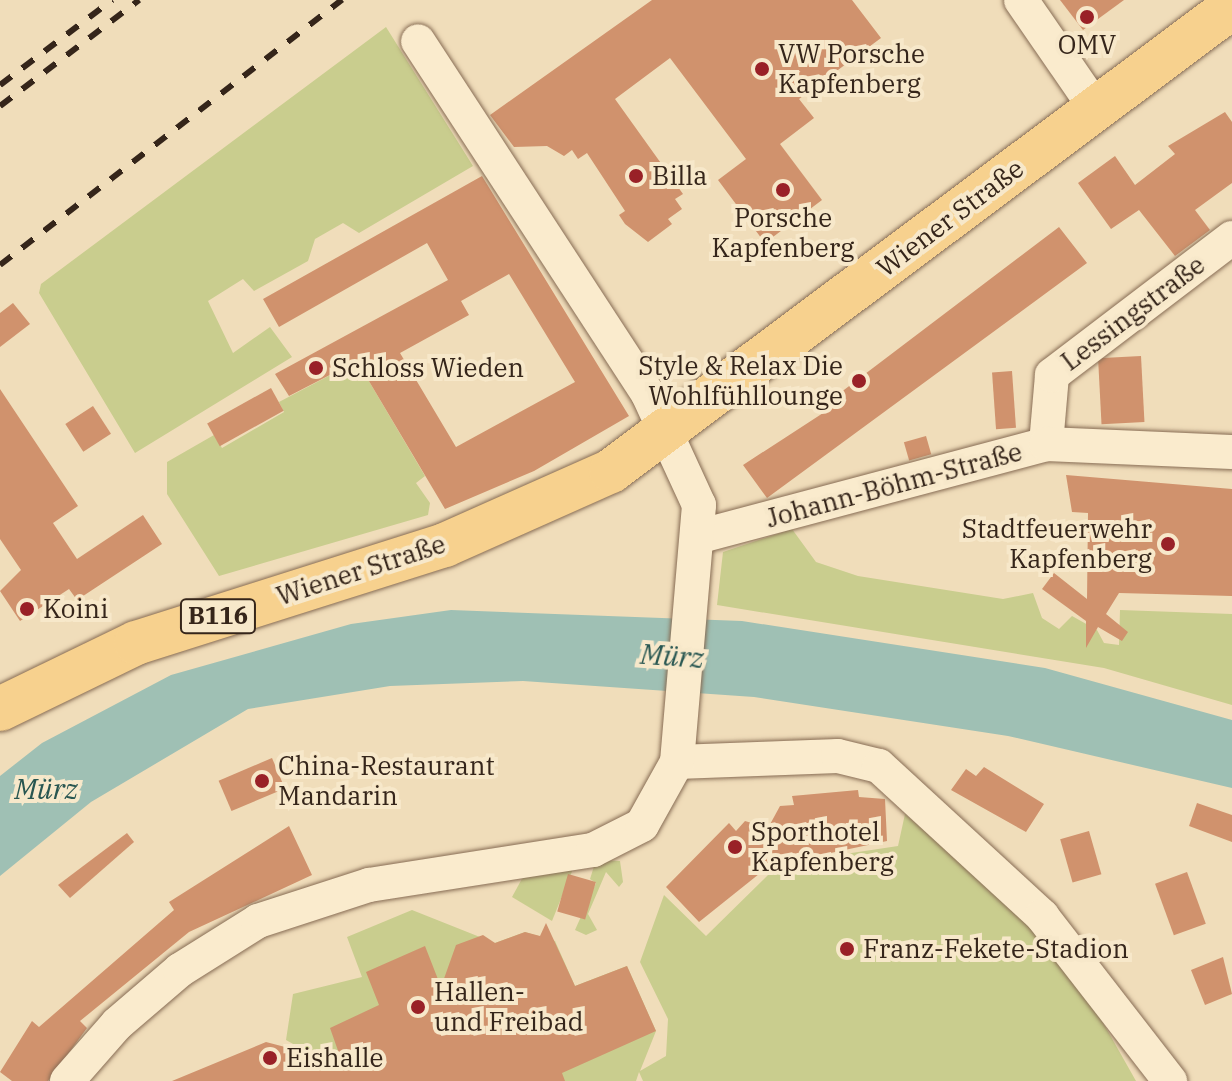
<!DOCTYPE html>
<meta charset="utf-8">
<style>
body{margin:0}
#map{position:relative;width:1232px;height:1081px;overflow:hidden;background:#f0ddba;font-family:"IBM Plex Serif",serif}
div>[style]{position:absolute}
.green>*{inset:0;background:#c9cd8e}
.water>*{inset:0;background:#9fc0b4}
.building>*{inset:0;background:#d0926d;transform-origin:0 0}
.roads{filter:drop-shadow(0 0 2px #876c54) drop-shadow(0 0 2px #876c54)}
.minor>*{height:34px;margin:-17px;padding:0 17px;transform-origin:17px;border-radius:17px;background:#faebcd}
.major>*{height:44px;margin:-22px;padding:0 22px;transform-origin:22px;border-radius:22px;background:#f7d18e}
.rail>*{height:6px;margin-top:-3px;transform-origin:0;background:repeating-linear-gradient(90deg,#35251a 0 14px,transparent 0 28px)}
.dots>*{width:22px;height:22px;translate:-50% -50%;box-sizing:border-box;border:4px solid #f7e8ca;border-radius:50%}
span{translate:-50% -50%;white-space:nowrap;text-align:center;line-height:1.15;-webkit-text-stroke:8px #f7e8ca;paint-order:stroke}
.shield-label span{padding:2px 6px;background:#f7e8ca;border:2px solid;border-radius:6px;-webkit-text-stroke-width:0}
.shield-label{font-size:24px;color:#35251a;font-weight:700}
.poi-label{font-size:26px;color:#35251a}
.left{translate:0 -50%;text-align:left}
.right{translate:-100% -50%;text-align:right}
.street-label{font-size:26px;color:#35251a}
.water-label{font-size:28px;color:#285651;font-style:italic}
</style>
<div id="map">
<div class="green">
<i style="clip-path:polygon(386px 27px,473px 166px,359px 233px,343px 223px,315px 239px,308px 261px,254px 291px,243px 279px,208px 301px,233px 353px,270px 327px,292px 357px,135px 453px,39px 293px,41px 284px)"></i>
<i style="clip-path:polygon(357px 361px,425px 476px,416px 483px,430px 503px,428px 515px,219px 576px,167px 494px,167px 462px,214px 435px,222px 448px,284px 412px,279px 402px)"></i>
<i style="clip-path:polygon(792px 529px,816px 562px,858px 576px,1003px 599px,1033px 593px,1042px 618px,1059px 629px,1072px 616px,1097px 630px,1104px 643px,1119px 645px,1120px 610px,1232px 614px,1232px 705px,1104px 668px,717px 605px,723px 552px)"></i>
<i style="clip-path:polygon(905px 814px,1004px 900px,1080px 982px,1136px 1081px,643px 1081px,639px 1072px,636px 1081px,323px 1081px,311px 1054px,286px 1040px,293px 994px,362px 977px,347px 937px,412px 910px,495px 943px,525px 932px,555px 941px,575px 986px,627px 966px,656px 1031px,640px 1071px,666px 1056px,668px 1019px,640px 962px,664px 895px,706px 936px,768px 875px,805px 860px,898px 846px)"></i>
<i style="clip-path:polygon(596px 860px,620px 861px,623px 882px,619px 887px,606px 872px,588px 914px,597px 930px,586px 935px,575px 930px,596px 883px,590px 879px)"></i>
<i style="clip-path:polygon(575px 864px,552px 921px,512px 897px,524px 875px)"></i>
</div>
<div class="water">
<i style="clip-path:polygon(451px 610px,742px 621px,1045px 668px,1232px 720px,1232px 788px,1008px 736px,754px 697px,523px 681px,390px 686px,248px 709px,91px 802px,0 876px,0 776px,42px 743px,171px 675px,351px 624px)"></i>
</div>
<div class="building">
<i style="clip-path:polygon(652px 0,852px 0,881px 38px,799px 99px,814px 118px,780px 144px,822px 200px,765px 243px,718px 180px,746px 159px,670px 58px,615px 99px,683px 194px,675px 199px,682px 209px,668px 219px,672px 224px,648px 242px,625px 224px,619px 215px,625px 211px,587px 153px,578px 159px,572px 150px,564px 156px,547px 146px,514px 147px,490px 115px)"></i>
<i style="clip-path:polygon(1060px 0,1124px 0,1083px 30px)"></i>
<i style="clip-path:polygon(1225px 112px,1232px 122px,1232px 183px,1195px 210px,1210px 230px,1175px 256px,1139px 210px,1111px 229px,1078px 183px,1115px 156px,1135px 185px,1175px 154px,1168px 146px)"></i>
<i style="clip-path:polygon(evenodd,482px 176px,629px 416px,534px 471px,445px 509px,357px 361px,289px 396px,275px 374px,448px 280px,427px 243px,279px 327px,263px 299px,482px 176px,509px 274px,575px 382px,456px 447px,400px 353px,469px 315px,461px 301px,509px 274px)"></i>
<i style="clip-path:polygon(1059px 227px,1087px 263px,767px 498px,743px 465px,840px 402px,836px 396px)"></i>
<i style="clip-path:polygon(13px 303px,30px 324px,0 347px,0 313px)"></i>
<i style="left:1141px;top:356px;width:66px;height:43px;rotate:87deg"></i>
<i style="left:1012px;top:371px;width:57px;height:20px;rotate:86deg"></i>
<i style="left:271px;top:388px;width:26px;height:73px;rotate:61deg"></i>
<i style="clip-path:polygon(0 389px,78px 506px,53px 523px,77px 559px,143px 515px,162px 544px,77px 600px,69px 589px,20px 621px,0 591px,21px 570px,0 539px)"></i>
<i style="left:93px;top:406px;width:33px;height:33px;rotate:57deg"></i>
<i style="left:926px;top:436px;width:19px;height:23px;rotate:74deg"></i>
<i style="clip-path:polygon(1066px 475px,1232px 489px,1232px 596px,1119px 593px,1106px 614px,1128px 632px,1122px 641px,1098px 627px,1086px 648px,1086px 621px,1042px 589px,1054px 573px,1087px 599px,1088px 513px,1072px 512px)"></i>
<i style="left:272px;top:758px;width:33px;height:58px;rotate:67deg"></i>
<i style="clip-path:polygon(984px 767px,1044px 804px,1026px 832px,951px 790px,966px 769px,976px 776px)"></i>
<i style="clip-path:polygon(858px 790px,859px 797px,885px 799px,887px 841px,769px 866px,699px 922px,666px 887px,729px 823px,736px 831px,745px 821px,768px 828px,780px 806px,794px 805px,792px 796px)"></i>
<i style="clip-path:polygon(1197px 803px,1232px 815px,1232px 842px,1189px 826px)"></i>
<i style="clip-path:polygon(289px 826px,312px 875px,189px 932px,80px 1021px,87px 1028px,48px 1081px,12px 1081px,0 1072px,32px 1021px,39px 1027px,174px 910px,169px 902px)"></i>
<i style="left:1089px;top:831px;width:45px;height:30px;rotate:74deg"></i>
<i style="clip-path:polygon(127px 833px,134px 842px,70px 898px,58px 885px)"></i>
<i style="left:1187px;top:872px;width:55px;height:34px;rotate:70deg"></i>
<i style="left:568px;top:874px;width:29px;height:39px;rotate:16deg"></i>
<i style="clip-path:polygon(546px 923px,575px 986px,627px 966px,656px 1031px,562px 1073px,565px 1081px,172px 1081px,266px 1042px,342px 1062px,330px 1028px,379px 1005px,366px 972px,425px 946px,441px 987px,456px 945px,483px 935px,495px 943px,525px 932px,540px 936px)"></i>
<i style="clip-path:polygon(1223px 957px,1232px 994px,1205px 1005px,1191px 970px)"></i>
</div>
<div class="roads">
<div class="minor">
<i style="left:1021px;top:0;width:134px;rotate:55.4deg"></i>
<i style="left:1046px;top:444px;width:69px;rotate:-85deg"></i>
<i style="left:1052px;top:375px;width:226px;rotate:-37.3deg"></i>
<i style="left:701px;top:536px;width:357px;rotate:-14.9deg"></i>
<i style="left:1046px;top:444px;width:186px;rotate:2.5deg"></i>
<i style="left:677px;top:762px;width:161px;rotate:-2.1deg"></i>
<i style="left:838px;top:756px;width:42px;rotate:13.7deg"></i>
<i style="left:879px;top:766px;width:222px;rotate:42.6deg"></i>
<i style="left:1042px;top:916px;width:209px;rotate:52.2deg"></i>
<i style="left:67px;top:1081px;width:76px;rotate:-48.7deg"></i>
<i style="left:117px;top:1024px;width:83px;rotate:-40.6deg"></i>
<i style="left:180px;top:970px;width:92px;rotate:-32.1deg"></i>
<i style="left:258px;top:921px;width:117px;rotate:-18deg"></i>
<i style="left:369px;top:885px;width:227px;rotate:-8.9deg"></i>
<i style="left:593px;top:850px;width:55px;rotate:-27deg"></i>
<i style="left:642px;top:825px;width:72px;rotate:-60.9deg"></i>
<i style="left:677px;top:762px;width:258px;rotate:-85.1deg"></i>
<i style="left:699px;top:505px;width:122px;rotate:-114.7deg"></i>
<i style="left:648px;top:394px;width:421px;rotate:-123.1deg"></i>
</div>
<div class="major">
<i style="left:0;top:709px;width:151px;rotate:-25.9deg"></i>
<i style="left:136px;top:643px;width:324px;rotate:-17.6deg"></i>
<i style="left:445px;top:545px;width:182px;rotate:-24deg"></i>
<i style="left:611px;top:471px;width:775px;rotate:-36.77deg"></i>
</div>
</div>
<div class="rail">
<i style="left:0;top:85px;width:141px;rotate:-37.2deg"></i>
<i style="left:0;top:106px;width:175px;rotate:-37.3deg"></i>
<i style="left:0;top:265px;width:433px;rotate:-37.8deg"></i>
</div>
<div class="dots">
<i style="left:1087px;top:17px;background:#992127"></i>
<i style="left:762px;top:69px;background:#992127"></i>
<i style="left:636px;top:176px;background:#992127"></i>
<i style="left:783px;top:190px;background:#992127"></i>
<i style="left:316px;top:368px;background:#992127"></i>
<i style="left:859px;top:381px;background:#992127"></i>
<i style="left:1168px;top:544px;background:#992127"></i>
<i style="left:27px;top:609px;background:#992127"></i>
<i style="left:262px;top:781px;background:#992127"></i>
<i style="left:735px;top:847px;background:#992127"></i>
<i style="left:847px;top:949px;background:#992127"></i>
<i style="left:418px;top:1007px;background:#992127"></i>
<i style="left:270px;top:1058px;background:#992127"></i>
</div>
<div class="shield-label">
<span style="left:218px;top:616px">B116</span>
</div>
<div class="poi-label">
<span style="left:1087px;top:45px">OMV</span>
<span class="left" style="left:778px;top:69px">VW Porsche<br>Kapfenberg</span>
<span class="left" style="left:652px;top:176px">Billa</span>
<span style="left:783px;top:233px">Porsche<br>Kapfenberg</span>
<span class="right" style="left:843px;top:381px">Style &amp; Relax Die<br>Wohlfühllounge</span>
<span class="left" style="left:332px;top:368px">Schloss Wieden</span>
<span class="right" style="left:1152px;top:544px">Stadtfeuerwehr<br>Kapfenberg</span>
<span class="left" style="left:43px;top:609px">Koini</span>
<span class="left" style="left:278px;top:781px">China-Restaurant<br>Mandarin</span>
<span class="left" style="left:751px;top:847px">Sporthotel<br>Kapfenberg</span>
<span class="left" style="left:863px;top:949px">Franz-Fekete-Stadion</span>
<span class="left" style="left:434px;top:1007px">Hallen-<br>und Freibad</span>
<span class="left" style="left:286px;top:1058px">Eishalle</span>
</div>
<div class="street-label">
<span style="left:950px;top:218px;rotate:-37deg">Wiener Straße</span>
<span style="left:1133px;top:313px;rotate:-37deg">Lessingstraße</span>
<span style="left:894px;top:485px;rotate:-15deg">Johann-Böhm-Straße</span>
<span style="left:361px;top:570px;rotate:-18deg">Wiener Straße</span>
</div>
<div class="water-label">
<span style="left:672px;top:656px;rotate:4deg">Mürz</span>
<span style="left:46px;top:789px">Mürz</span>
</div>
</div>
